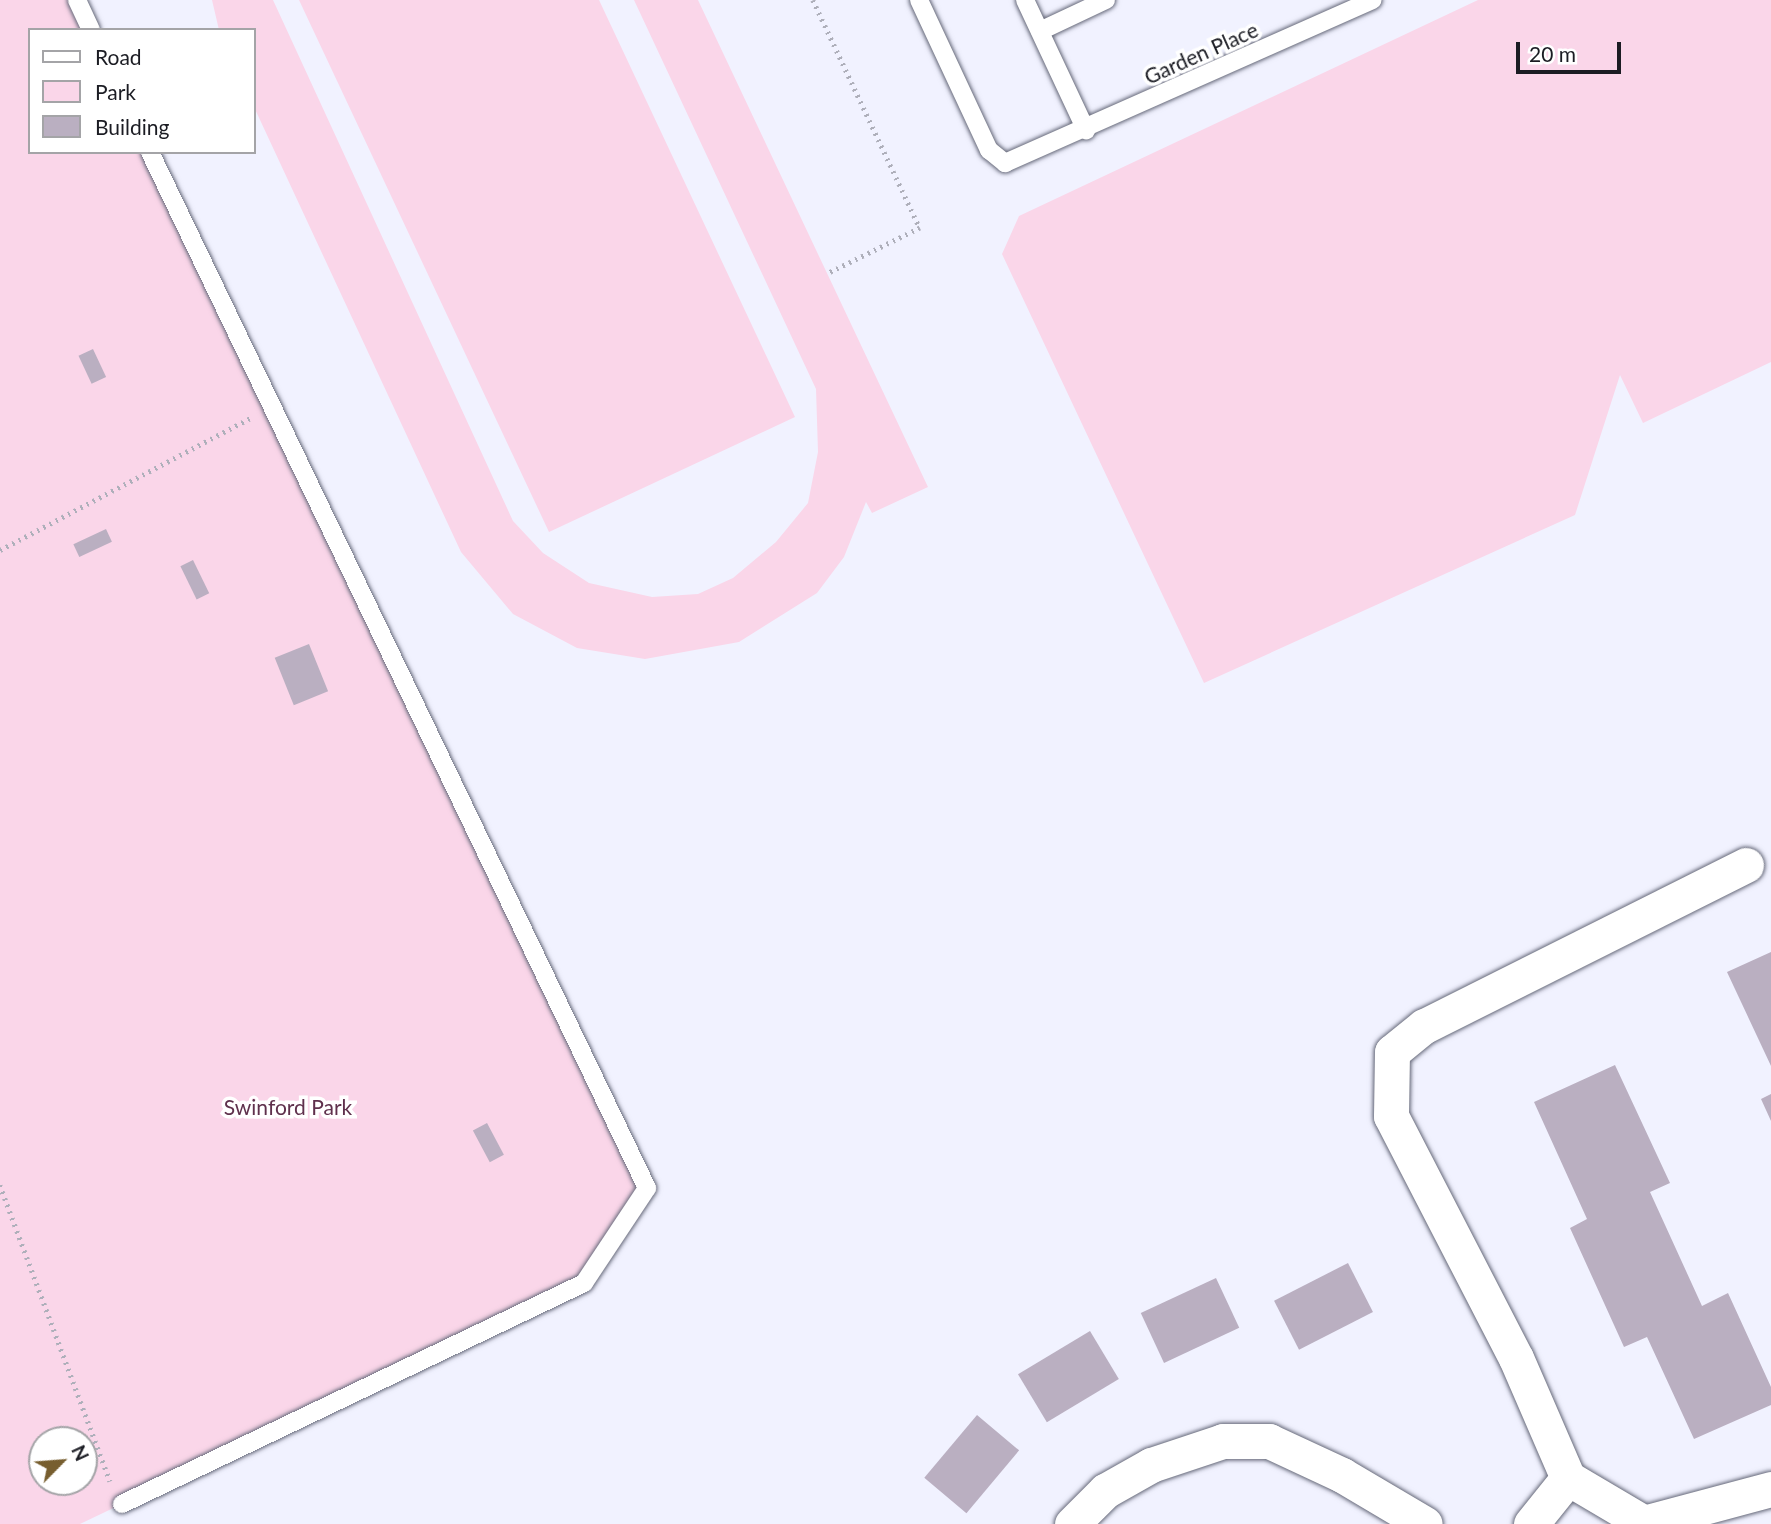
<!DOCTYPE html>
<style>
body{margin:0}
#map{position:relative;width:1771px;height:1524px;overflow:hidden;background:#f1f2ff;font-family:Lato,sans-serif}
div>[style]{position:absolute}
.green>*{inset:0;background:#fad6e9}
.building>*{inset:0;background:#baafc1;transform-origin:0 0}
.path>*{height:4.5px;margin-top:-2.25px;transform-origin:0;background:repeating-linear-gradient(90deg,#aeafba 0 2px,transparent 0 7px)}
.roads{filter:drop-shadow(0 0 2px #66697a) drop-shadow(0 0 2px #66697a)}
.service>*{height:18px;margin:-9px;padding:0 9px;transform-origin:9px;border-radius:9px;background:#fff}
.minor>*{height:35px;margin:-17.5px;padding:0 17.5px;transform-origin:17.5px;border-radius:17.5px;background:#fff}
span{translate:-50% -50%;white-space:nowrap;text-align:center;line-height:1.15;-webkit-text-stroke:7px #fff;paint-order:stroke}
.street-label{font-size:21px;color:#1b1c23}
.park-label{font-size:21px;color:#5f304c}
.legend{position:absolute;left:28px;top:28px;width:228px;height:126px;box-sizing:border-box;background:#fff;border:2px solid #a4a4a7;margin:0;padding:9px 12px;list-style:none;font-size:21px;color:#1b1c23}
.legend li{display:flex;align-items:center;gap:14px;height:35px}
.legend b{width:35px;border:2px solid #a4a4a7}
.north{position:absolute;left:28px;top:1426px;width:70px;height:70px;box-sizing:border-box;background:#fff;border:2px solid #a4a4a7;border-radius:50%;rotate:65deg;font-size:19px;font-weight:700;line-height:28px;text-align:center;color:#1b1c23}
.north::after{content:'';display:block;margin:auto;width:24px;height:32px;background:#775e2f;clip-path:polygon(50% 0,100% 100%,50% 72%,0 100%)}
.scale{position:absolute;left:1516px;top:42px;width:105px;height:32px;box-sizing:border-box;border:4px solid #1b1c23;border-top:0;padding-left:9px;font-size:21px;line-height:24px;white-space:nowrap;color:#1b1c23;-webkit-text-stroke:5px #fff;paint-order:stroke}
</style>
<div id="map">
<div class="green">
<i style="clip-path:polygon(evenodd,0 0,77px 0,91px 30px,30px 30px,30px 152px,150px 152px,647px 1188px,584px 1283px,80px 1524px,0 1524px,0 0,42px 1440px,84px 1440px,84px 1482px,42px 1482px,42px 1440px)"></i>
<i style="clip-path:polygon(212px 0,273px 0,513px 521px,543px 553px,589px 583px,652px 597px,698px 594px,733px 578px,776px 542px,808px 503px,818px 452px,816px 389px,634px 0,698px 0,928px 487px,872px 513px,866px 502px,844px 557px,817px 593px,739px 642px,645px 659px,577px 648px,513px 614px,461px 552px,254px 107px,254px 30px,219px 30px)"></i>
<i style="clip-path:polygon(299px 0,599px 0,795px 417px,549px 532px)"></i>
<i style="clip-path:polygon(1478px 0,1771px 0,1771px 362px,1643px 423px,1620px 375px,1575px 515px,1204px 683px,1002px 254px,1019px 216px)"></i>
</div>
<div class="building">
<i style="left:93px;top:349px;width:31px;height:16px;rotate:65deg"></i>
<i style="left:106px;top:529px;width:14px;height:36px;rotate:65deg"></i>
<i style="left:193px;top:560px;width:37px;height:14px;rotate:64deg"></i>
<i style="left:309px;top:644px;width:51px;height:37px;rotate:68deg"></i>
<i style="clip-path:polygon(1771px 952px,1771px 1066px,1727px 972px)"></i>
<i style="clip-path:polygon(1615px 1065px,1670px 1183px,1650px 1192px,1702px 1306px,1728px 1293px,1771px 1387px,1771px 1405px,1694px 1439px,1647px 1337px,1624px 1347px,1570px 1228px,1587px 1219px,1534px 1102px)"></i>
<i style="clip-path:polygon(1771px 1094px,1771px 1121px,1761px 1099px)"></i>
<i style="left:487px;top:1123px;width:36px;height:16px;rotate:62deg"></i>
<i style="left:1348px;top:1263px;width:55px;height:83px;rotate:63deg"></i>
<i style="left:1216px;top:1278px;width:55px;height:83px;rotate:65deg"></i>
<i style="left:1090px;top:1331px;width:56px;height:84px;rotate:59deg"></i>
<i style="left:977px;top:1415px;width:55px;height:82px;rotate:40deg"></i>
</div>
<div class="path">
<i style="left:813px;top:0;width:252px;rotate:64.9deg"></i>
<i style="left:920px;top:228px;width:104px;rotate:153.7deg"></i>
<i style="left:0;top:550px;width:283px;rotate:-27.8deg"></i>
<i style="left:0;top:1185px;width:316px;rotate:69.6deg"></i>
</div>
<div class="roads">
<div class="service">
<i style="left:77px;top:0;width:33px;rotate:65deg"></i>
<i style="left:919px;top:0;width:166px;rotate:65deg"></i>
<i style="left:989px;top:150px;width:21px;rotate:39deg"></i>
<i style="left:1005px;top:163px;width:402px;rotate:-23.9deg"></i>
<i style="left:1025px;top:0;width:144px;rotate:64.9deg"></i>
<i style="left:1040px;top:31px;width:73px;rotate:-25.2deg"></i>
<i style="left:122px;top:1504px;width:512px;rotate:-25.56deg"></i>
<i style="left:584px;top:1283px;width:114px;rotate:-56.4deg"></i>
<i style="left:647px;top:1188px;width:1149px;rotate:-115.63deg"></i>
</div>
<div class="minor">
<i style="left:1746px;top:865px;width:360px;rotate:153.4deg"></i>
<i style="left:1424px;top:1026px;width:41px;rotate:140.9deg"></i>
<i style="left:1392px;top:1052px;width:64px;rotate:90.9deg"></i>
<i style="left:1391px;top:1116px;width:272px;rotate:62.7deg"></i>
<i style="left:1516px;top:1358px;width:131px;rotate:66.6deg"></i>
<i style="left:1568px;top:1478px;width:88px;rotate:30.6deg"></i>
<i style="left:1644px;top:1523px;width:131px;rotate:-15deg"></i>
<i style="left:1072px;top:1524px;width:47px;rotate:-45deg"></i>
<i style="left:1105px;top:1491px;width:53px;rotate:-29.5deg"></i>
<i style="left:1151px;top:1465px;width:76px;rotate:-18.4deg"></i>
<i style="left:1223px;top:1441px;width:46px"></i>
<i style="left:1269px;top:1441px;width:81px;rotate:25deg"></i>
<i style="left:1342px;top:1475px;width:96px;rotate:30.6deg"></i>
<i style="left:1531px;top:1524px;width:59px;rotate:-51.2deg"></i>
</div>
</div>
<div class="street-label">
<span style="left:1201px;top:53px;rotate:-24deg">Garden Place</span>
</div>
<div class="park-label">
<span style="left:288px;top:1107px">Swinford Park</span>
</div>
<ul class="legend">
<li><b style="height:9px;background:#fff"></b>Road</li>
<li><b style="height:19px;background:#fad6e9"></b>Park</li>
<li><b style="height:19px;background:#baafc1"></b>Building</li>
</ul>
<div class="north">N</div>
<div class="scale">20 m</div>
</div>
